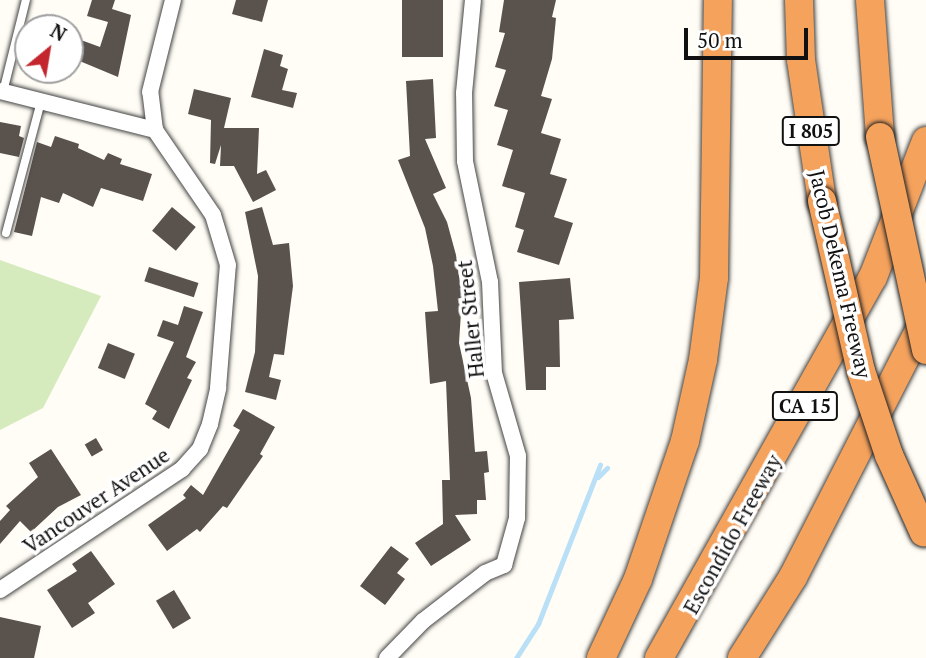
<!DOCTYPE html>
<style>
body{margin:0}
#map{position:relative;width:926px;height:658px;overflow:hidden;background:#fffdf5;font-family:"PT Serif",serif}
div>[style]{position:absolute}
.green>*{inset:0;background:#d5ebbd}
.stream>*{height:5px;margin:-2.5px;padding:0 2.5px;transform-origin:2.5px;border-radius:2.5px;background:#b9e0f7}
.building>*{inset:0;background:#5a524d;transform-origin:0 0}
.roads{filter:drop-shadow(0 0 2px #444) drop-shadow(0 0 2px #444)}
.service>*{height:8px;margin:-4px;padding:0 4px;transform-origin:4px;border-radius:4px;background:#fff}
.minor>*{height:16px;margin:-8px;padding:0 8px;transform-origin:8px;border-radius:8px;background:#fff}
.motorway>*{height:28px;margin:-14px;padding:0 14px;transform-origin:14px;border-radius:14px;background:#f5a25d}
.bridges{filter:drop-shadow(0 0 2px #222) drop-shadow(0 0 2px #222)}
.motorway-bridge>*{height:28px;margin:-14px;padding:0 14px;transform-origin:14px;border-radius:14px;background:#f5a25d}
span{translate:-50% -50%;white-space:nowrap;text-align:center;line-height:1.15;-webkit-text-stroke:7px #fff;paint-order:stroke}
.shield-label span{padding:2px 5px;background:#fff;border:2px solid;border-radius:5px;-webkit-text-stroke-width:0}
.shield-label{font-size:19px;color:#111;font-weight:700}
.street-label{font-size:21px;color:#111}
.north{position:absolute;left:14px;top:14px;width:70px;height:70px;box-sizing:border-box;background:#fff;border:2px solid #a0a0a0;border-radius:50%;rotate:30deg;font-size:19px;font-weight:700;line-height:28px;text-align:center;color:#111}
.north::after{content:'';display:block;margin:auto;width:24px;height:32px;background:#c4262e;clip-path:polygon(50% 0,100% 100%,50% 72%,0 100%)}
.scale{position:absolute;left:684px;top:28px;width:124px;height:32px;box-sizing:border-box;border:4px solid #111;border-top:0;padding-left:9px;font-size:21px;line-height:24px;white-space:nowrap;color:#111;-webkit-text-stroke:5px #fff;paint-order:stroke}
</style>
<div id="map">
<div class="green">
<i style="clip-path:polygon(0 260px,101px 296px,43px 408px,0 430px)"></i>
</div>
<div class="stream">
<i style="left:598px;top:477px;width:13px;rotate:-45deg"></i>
<i style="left:516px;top:658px;width:40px;rotate:-57.1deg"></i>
<i style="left:538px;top:624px;width:171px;rotate:-68.7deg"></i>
</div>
<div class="building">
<i style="clip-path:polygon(92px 0,115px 0,112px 9px,131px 15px,118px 77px,70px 57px,70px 36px,100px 47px,108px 22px,87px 16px)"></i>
<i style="clip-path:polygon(236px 0,268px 0,262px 22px,232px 14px)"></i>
<i style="left:402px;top:0;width:41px;height:57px"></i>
<i style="clip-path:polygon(504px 0,556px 0,552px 17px,556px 18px,552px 59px,541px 96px,552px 99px,541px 133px,561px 139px,550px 174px,567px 179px,554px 217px,573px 223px,559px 265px,517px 252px,524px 230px,515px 227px,525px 193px,502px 186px,513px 150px,497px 145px,508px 110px,494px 106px,506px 70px,495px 67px,505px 33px,499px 32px)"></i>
<i style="clip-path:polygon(264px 49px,283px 55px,280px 66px,288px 69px,282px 90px,297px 93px,293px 108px,251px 97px)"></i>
<i style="clip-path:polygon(433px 79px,436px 138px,425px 139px,446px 188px,433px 194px,447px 222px,456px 255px,462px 297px,459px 343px,471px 398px,475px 452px,487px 451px,489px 472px,484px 473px,486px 500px,477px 500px,477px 514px,455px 515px,471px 540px,431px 566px,415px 543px,443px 524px,442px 480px,450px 480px,446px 381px,430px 384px,425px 312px,438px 311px,433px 266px,425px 228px,398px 160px,410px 156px,406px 81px)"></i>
<i style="clip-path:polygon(194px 89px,231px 98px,224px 128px,259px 128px,257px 174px,266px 170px,276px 190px,253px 202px,234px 166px,220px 166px,221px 145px,215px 164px,210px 163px,211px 120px,188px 114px)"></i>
<i style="clip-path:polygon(0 122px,21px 126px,19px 136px,24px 138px,19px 157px,0 153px)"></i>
<i style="clip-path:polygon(55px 136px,79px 144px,78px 148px,104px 160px,108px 153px,122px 159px,120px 164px,152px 174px,143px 201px,101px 188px,93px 207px,63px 193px,59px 203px,41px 197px,32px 236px,14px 232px,37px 142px,51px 147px)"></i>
<i style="left:172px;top:207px;width:31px;height:31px;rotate:40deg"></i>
<i style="clip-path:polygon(262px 207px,273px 245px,289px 243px,293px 286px,284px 355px,274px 354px,269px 377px,281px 380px,276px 400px,245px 392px,255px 352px,258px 276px,245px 212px)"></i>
<i style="left:149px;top:267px;width:52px;height:15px;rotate:18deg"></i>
<i style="clip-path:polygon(570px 278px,574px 319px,559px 320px,560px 367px,546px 367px,546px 390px,526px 390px,519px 282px)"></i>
<i style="clip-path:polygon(184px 306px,203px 312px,186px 357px,196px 362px,187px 378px,192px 380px,169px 429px,152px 419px,157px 411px,145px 404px,174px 342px,157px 336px,163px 320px,178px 325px)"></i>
<i style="left:108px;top:343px;width:29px;height:27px;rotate:22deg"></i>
<i style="clip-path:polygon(243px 409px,275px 427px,260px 454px,263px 456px,227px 508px,223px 506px,200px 532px,197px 529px,167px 551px,148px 525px,186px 498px,183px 495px,191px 485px,203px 495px,240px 430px,233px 426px)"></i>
<i style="left:96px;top:438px;width:14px;height:13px;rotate:60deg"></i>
<i style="clip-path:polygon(51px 449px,81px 495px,58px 507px,31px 532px,20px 521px,0 544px,0 521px,10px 510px,6px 506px,38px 477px,29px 463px)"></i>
<i style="clip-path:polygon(391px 546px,409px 559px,397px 573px,405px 579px,385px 605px,360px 586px)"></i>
<i style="clip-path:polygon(91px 551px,115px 584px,88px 603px,95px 613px,72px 628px,47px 590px,77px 571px,72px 564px)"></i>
<i style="left:174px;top:590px;width:33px;height:21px;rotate:59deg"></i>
<i style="clip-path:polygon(0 617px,41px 626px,34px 658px,0 658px)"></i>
</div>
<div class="roads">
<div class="service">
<i style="left:3px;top:92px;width:95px;rotate:-76deg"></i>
<i style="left:6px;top:233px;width:137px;rotate:-75.1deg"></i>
</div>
<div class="minor">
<i style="left:0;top:91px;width:160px;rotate:14.1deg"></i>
<i style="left:0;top:590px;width:219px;rotate:-33.6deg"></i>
<i style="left:182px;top:469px;width:27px;rotate:-48deg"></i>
<i style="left:200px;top:449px;width:27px;rotate:-68deg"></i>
<i style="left:210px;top:424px;width:37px;rotate:-77deg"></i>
<i style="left:218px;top:388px;width:123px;rotate:-85.4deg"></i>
<i style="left:228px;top:265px;width:52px;rotate:-106.7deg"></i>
<i style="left:213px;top:215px;width:103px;rotate:-124.3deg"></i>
<i style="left:155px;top:130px;width:38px;rotate:-97deg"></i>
<i style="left:150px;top:92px;width:95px;rotate:-76deg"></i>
<i style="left:387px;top:658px;width:52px;rotate:-45.8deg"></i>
<i style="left:423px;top:621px;width:78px;rotate:-37.7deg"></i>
<i style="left:485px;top:573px;width:21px;rotate:-23deg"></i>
<i style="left:504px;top:565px;width:49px;rotate:-74.5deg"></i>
<i style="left:517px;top:518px;width:62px;rotate:-89.1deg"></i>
<i style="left:518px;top:456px;width:86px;rotate:-106.1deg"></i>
<i style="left:494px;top:373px;width:91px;rotate:-92.5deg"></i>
<i style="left:490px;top:282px;width:124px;rotate:-101.7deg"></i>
<i style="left:465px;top:161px;width:68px;rotate:-90.8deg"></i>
<i style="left:464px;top:93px;width:93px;rotate:-84.5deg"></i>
</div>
<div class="motorway">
<i style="left:799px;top:0;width:60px;rotate:88.1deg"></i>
<i style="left:801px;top:60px;width:143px;rotate:81.5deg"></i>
<i style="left:870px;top:0;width:137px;rotate:85.8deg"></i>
<i style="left:601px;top:658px;width:87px;rotate:-64.9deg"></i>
<i style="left:638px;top:579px;width:146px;rotate:-71.2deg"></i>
<i style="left:685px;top:441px;width:83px;rotate:-77.5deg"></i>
<i style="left:703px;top:360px;width:83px;rotate:-82.4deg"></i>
<i style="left:714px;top:278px;width:278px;rotate:-89.2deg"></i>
<i style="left:659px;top:658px;width:437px;rotate:-60.7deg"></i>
<i style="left:873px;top:277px;width:146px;rotate:-68.7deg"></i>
<i style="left:742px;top:658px;width:96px;rotate:-57.8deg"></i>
<i style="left:793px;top:577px;width:292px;rotate:-62.9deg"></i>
</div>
</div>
<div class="bridges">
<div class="motorway-bridge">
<i style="left:880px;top:137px;width:218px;rotate:77.8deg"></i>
<i style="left:822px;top:201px;width:174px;rotate:77.1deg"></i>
<i style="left:861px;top:371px;width:89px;rotate:71.6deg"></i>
<i style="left:889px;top:455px;width:85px;rotate:65.8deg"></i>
</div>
</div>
<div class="shield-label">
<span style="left:811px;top:131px">I 805</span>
<span style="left:805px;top:406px">CA 15</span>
</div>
<div class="street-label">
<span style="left:841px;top:274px;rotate:77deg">Jacob Dekema Freeway</span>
<span style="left:470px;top:319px;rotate:-96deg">Haller Street</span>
<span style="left:96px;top:500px;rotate:-34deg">Vancouver Avenue</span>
<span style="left:732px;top:534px;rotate:-61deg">Escondido Freeway</span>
</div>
<div class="north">N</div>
<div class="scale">50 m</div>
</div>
